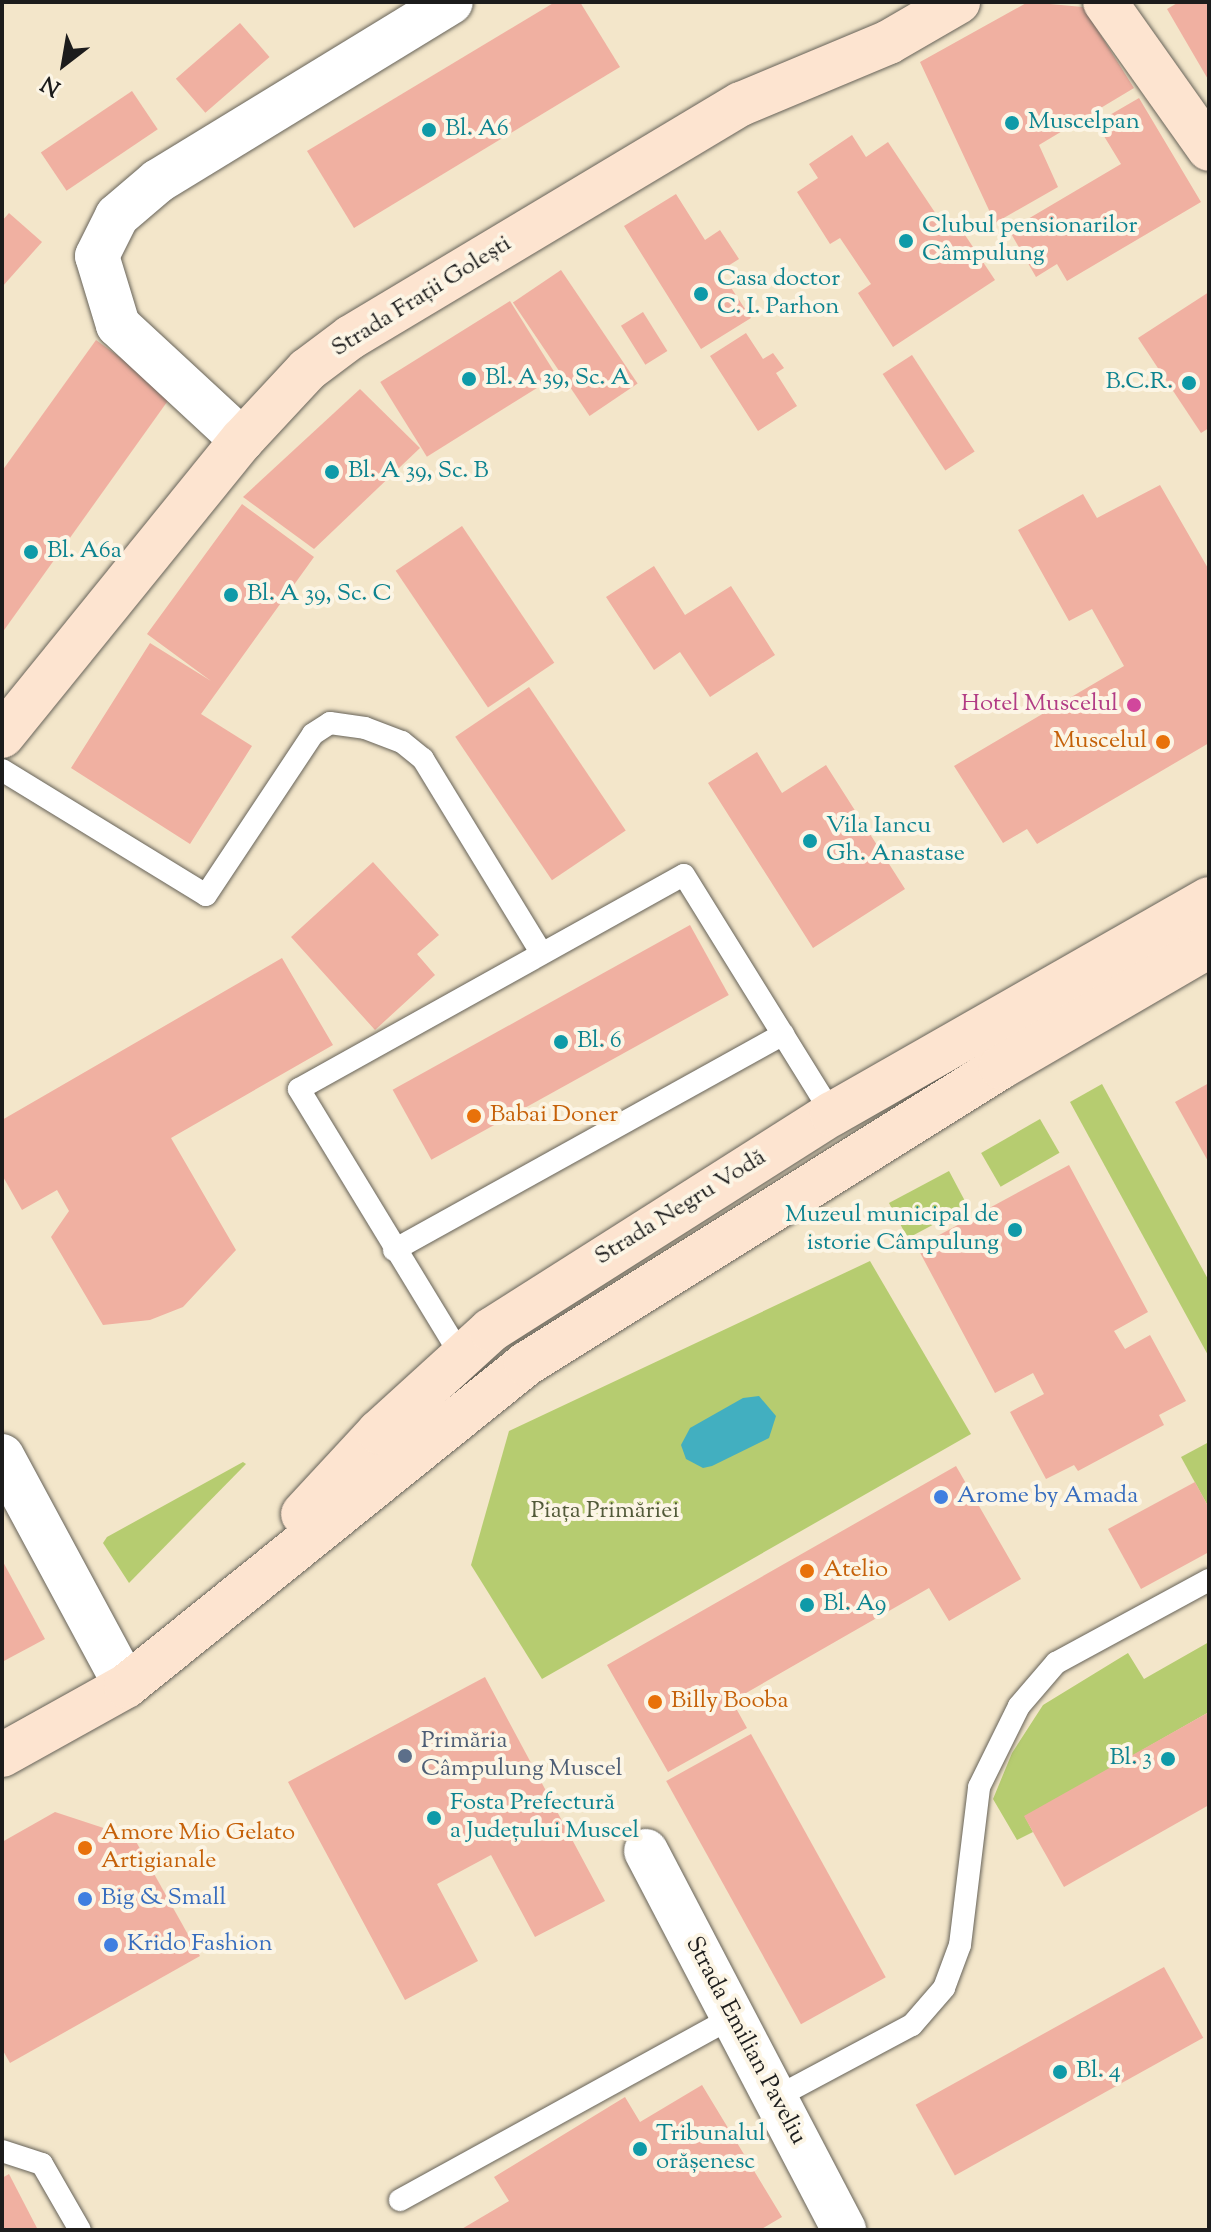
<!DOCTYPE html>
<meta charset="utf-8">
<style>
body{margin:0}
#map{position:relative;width:1211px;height:2232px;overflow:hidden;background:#f3e6ca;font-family:"Sorts Mill Goudy",serif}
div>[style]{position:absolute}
.green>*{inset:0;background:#b6cc70;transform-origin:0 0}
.water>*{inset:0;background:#42afc0}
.building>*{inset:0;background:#f0b0a1;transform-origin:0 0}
.roads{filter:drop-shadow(0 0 2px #676359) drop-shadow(0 0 2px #676359)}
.lane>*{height:22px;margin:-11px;padding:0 11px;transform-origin:11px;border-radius:11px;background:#fff}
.street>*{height:44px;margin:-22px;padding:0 22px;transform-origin:22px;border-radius:22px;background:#fff}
.secondary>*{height:44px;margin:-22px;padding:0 22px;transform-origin:22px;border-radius:22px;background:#fde4d0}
.dots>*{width:22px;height:22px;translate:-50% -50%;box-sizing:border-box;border:4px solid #fcf5e5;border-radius:50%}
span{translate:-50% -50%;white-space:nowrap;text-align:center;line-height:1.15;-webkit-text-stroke:8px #fcf5e5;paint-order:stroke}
.culture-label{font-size:24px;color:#0d838f}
.left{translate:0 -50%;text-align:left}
.right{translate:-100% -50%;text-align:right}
.street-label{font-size:24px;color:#1c1c1c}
.hotel-label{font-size:24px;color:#b23c85}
.food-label{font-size:24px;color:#c56008}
.shop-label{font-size:24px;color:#366cbe}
.park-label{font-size:24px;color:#525a39}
.service-label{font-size:24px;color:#4e5e75}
.frame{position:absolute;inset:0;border:4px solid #1c1c1c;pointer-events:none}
.north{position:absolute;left:24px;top:24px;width:80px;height:80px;-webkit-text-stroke:6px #fcf5e5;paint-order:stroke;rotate:211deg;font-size:22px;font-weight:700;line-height:32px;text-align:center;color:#1c1c1c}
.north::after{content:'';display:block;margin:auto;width:28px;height:36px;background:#1c1c1c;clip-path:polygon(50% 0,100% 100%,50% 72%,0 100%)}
</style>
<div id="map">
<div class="green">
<i style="clip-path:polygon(1102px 1084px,1209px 1281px,1209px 1357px,1070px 1102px)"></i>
<i style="left:1040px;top:1119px;width:39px;height:68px;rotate:60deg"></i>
<i style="left:949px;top:1171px;width:40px;height:68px;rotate:62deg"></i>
<i style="clip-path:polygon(870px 1261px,971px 1434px,542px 1679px,471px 1565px,509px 1431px)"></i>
<i style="clip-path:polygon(1209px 1442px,1209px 1508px,1181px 1457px)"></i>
<i style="clip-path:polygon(243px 1462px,246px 1464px,129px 1583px,103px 1543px,107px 1537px)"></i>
<i style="clip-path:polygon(1209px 1642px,1209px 1712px,1025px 1817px,1033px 1832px,1017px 1840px,993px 1799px,1012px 1753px,1043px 1705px,1128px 1653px,1144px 1679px)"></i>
</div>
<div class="water">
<i style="clip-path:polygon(759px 1396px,776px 1416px,769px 1438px,712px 1466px,703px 1468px,686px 1459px,681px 1445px,690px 1428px,743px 1398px)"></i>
</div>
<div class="building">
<i style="clip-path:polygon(555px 2px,580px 2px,620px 67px,354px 228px,307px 151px)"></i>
<i style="clip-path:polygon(1028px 2px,1083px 7px,1134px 88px,1039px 145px,1058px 187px,995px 223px,920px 62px)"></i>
<i style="clip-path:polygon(1179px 2px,1209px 2px,1209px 81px,1167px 9px)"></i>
<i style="left:240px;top:23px;width:45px;height:85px;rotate:49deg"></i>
<i style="left:132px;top:91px;width:46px;height:110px;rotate:56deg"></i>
<i style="clip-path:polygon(1139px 98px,1201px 202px,1067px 281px,1057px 264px,1036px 277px,1009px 230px,1121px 164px,1096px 123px)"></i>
<i style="clip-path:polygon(852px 135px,866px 157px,888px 142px,946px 229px,957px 223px,995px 280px,893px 347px,858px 293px,871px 284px,840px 238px,830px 244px,797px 192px,818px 178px,809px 164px)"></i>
<i style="clip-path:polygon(676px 194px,705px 240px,720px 230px,739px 259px,720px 271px,751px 318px,701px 349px,624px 226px)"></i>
<i style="clip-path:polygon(9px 213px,42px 242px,2px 287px,2px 221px)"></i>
<i style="left:561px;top:270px;width:137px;height:58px;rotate:56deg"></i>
<i style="clip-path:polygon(1209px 292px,1209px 428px,1201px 433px,1138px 338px)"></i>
<i style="left:510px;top:301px;width:88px;height:153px;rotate:58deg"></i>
<i style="left:643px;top:312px;width:46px;height:26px;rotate:58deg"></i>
<i style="clip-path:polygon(746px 333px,763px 359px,773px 353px,784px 368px,776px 373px,797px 406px,758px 431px,710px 356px)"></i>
<i style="clip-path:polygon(96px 340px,172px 395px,2px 633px,2px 471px)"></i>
<i style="left:912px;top:355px;width:115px;height:35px;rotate:57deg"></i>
<i style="clip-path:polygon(360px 389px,420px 448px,314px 549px,243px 497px)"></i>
<i style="clip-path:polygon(1160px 485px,1209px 570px,1209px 743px,1037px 844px,1027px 829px,1003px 843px,954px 766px,1124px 666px,1092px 609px,1069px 621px,1018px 530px,1083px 494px,1097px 518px)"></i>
<i style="clip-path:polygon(242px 504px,314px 557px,201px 714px,252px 746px,190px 844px,71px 768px,150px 643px,211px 681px,147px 634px)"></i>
<i style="left:462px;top:526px;width:165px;height:80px;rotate:56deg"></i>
<i style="clip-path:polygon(654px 566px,685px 615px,731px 586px,775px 655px,710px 697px,680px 652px,654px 670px,606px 597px)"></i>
<i style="left:529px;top:687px;width:173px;height:89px;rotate:56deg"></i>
<i style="clip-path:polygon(757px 752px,782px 793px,826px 765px,905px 889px,813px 948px,708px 783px)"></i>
<i style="clip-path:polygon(373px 862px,439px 935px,417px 954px,435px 975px,375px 1030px,291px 937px)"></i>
<i style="left:690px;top:925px;width:80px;height:340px;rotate:61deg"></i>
<i style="clip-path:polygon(282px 958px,333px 1045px,171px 1138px,236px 1250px,183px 1307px,150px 1320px,103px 1325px,51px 1237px,69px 1211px,57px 1190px,22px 1210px,2px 1175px,2px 1120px)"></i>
<i style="clip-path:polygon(1209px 1083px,1209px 1163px,1175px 1102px)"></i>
<i style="clip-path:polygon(1069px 1165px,1148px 1312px,1114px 1331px,1125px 1349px,1150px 1335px,1186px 1401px,1159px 1415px,1164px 1425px,1078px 1471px,1074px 1465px,1046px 1479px,1010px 1412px,1044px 1394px,1033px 1373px,995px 1393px,917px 1247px)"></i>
<i style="clip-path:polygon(956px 1466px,1021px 1579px,949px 1621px,929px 1588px,732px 1701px,747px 1728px,668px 1772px,607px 1665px)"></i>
<i style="clip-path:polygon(1195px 1482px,1209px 1508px,1209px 1552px,1141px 1589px,1108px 1529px)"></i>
<i style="clip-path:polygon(2px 1560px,45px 1639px,2px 1662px)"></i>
<i style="clip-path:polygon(485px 1677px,605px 1901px,535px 1937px,491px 1855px,437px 1884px,478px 1961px,405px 2000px,288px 1782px)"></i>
<i style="clip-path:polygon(1209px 1712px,1209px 1805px,1064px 1887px,1024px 1816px)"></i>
<i style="left:751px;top:1734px;width:278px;height:97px;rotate:61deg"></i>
<i style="clip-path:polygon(55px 1812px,134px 1838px,200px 1956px,10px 2063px,2px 2049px,2px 1842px)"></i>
<i style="left:1164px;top:1967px;width:81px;height:284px;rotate:61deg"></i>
<i style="clip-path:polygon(702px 2085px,782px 2217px,760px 2230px,460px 2230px,509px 2201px,494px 2177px,625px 2097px,640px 2122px)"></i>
<i style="clip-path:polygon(9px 2174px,38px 2230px,2px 2230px,2px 2178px)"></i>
</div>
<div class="roads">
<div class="lane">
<i style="left:2px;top:770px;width:239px;rotate:31.5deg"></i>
<i style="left:206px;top:895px;width:193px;rotate:-56.4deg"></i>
<i style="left:313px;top:734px;width:20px;rotate:-33deg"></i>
<i style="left:330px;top:723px;width:35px;rotate:8deg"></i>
<i style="left:365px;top:728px;width:40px;rotate:21deg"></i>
<i style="left:402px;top:742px;width:27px;rotate:39deg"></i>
<i style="left:423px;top:759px;width:225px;rotate:58.6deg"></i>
<i style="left:394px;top:1250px;width:445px;rotate:-29deg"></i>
<i style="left:460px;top:1354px;width:310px;rotate:-121.3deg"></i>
<i style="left:299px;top:1089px;width:440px;rotate:-29.1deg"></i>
<i style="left:684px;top:875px;width:281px;rotate:58.2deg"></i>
<i style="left:775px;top:2098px;width:155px;rotate:-28.1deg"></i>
<i style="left:912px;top:2025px;width:49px;rotate:-49.1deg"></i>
<i style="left:944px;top:1988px;width:46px;rotate:-69.6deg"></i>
<i style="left:960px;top:1945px;width:159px;rotate:-83.1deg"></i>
<i style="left:979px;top:1787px;width:90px;rotate:-63.7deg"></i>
<i style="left:1019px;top:1706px;width:57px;rotate:-49.3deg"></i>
<i style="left:1056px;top:1663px;width:174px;rotate:-28.5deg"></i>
<i style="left:2px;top:2151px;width:42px;rotate:18deg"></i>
<i style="left:42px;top:2164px;width:76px;rotate:60.1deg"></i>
<i style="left:400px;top:2200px;width:380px;rotate:-28.8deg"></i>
</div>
<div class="street">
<i style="left:242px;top:440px;width:169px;rotate:-137.2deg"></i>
<i style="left:118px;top:325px;width:72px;rotate:-106.9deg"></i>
<i style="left:97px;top:256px;width:45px;rotate:-63.4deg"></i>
<i style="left:117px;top:216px;width:54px;rotate:-40.5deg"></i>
<i style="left:158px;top:181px;width:343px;rotate:-31.4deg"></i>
<i style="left:2px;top:1456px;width:261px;rotate:61.7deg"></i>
<i style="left:646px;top:1851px;width:428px;rotate:62.4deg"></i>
</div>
<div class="secondary">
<i style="left:1105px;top:2px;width:180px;rotate:54.7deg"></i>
<i style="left:2px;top:736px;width:381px;rotate:-51deg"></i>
<i style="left:242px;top:440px;width:96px;rotate:-47.1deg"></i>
<i style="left:307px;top:370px;width:55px;rotate:-36.9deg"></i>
<i style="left:351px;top:337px;width:454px;rotate:-30.9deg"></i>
<i style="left:741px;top:104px;width:160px;rotate:-22.7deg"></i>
<i style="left:889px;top:42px;width:80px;rotate:-30.1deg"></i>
<i style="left:303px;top:1514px;width:112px;rotate:-47.2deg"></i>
<i style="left:379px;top:1432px;width:151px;rotate:-42.3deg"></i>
<i style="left:491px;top:1330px;width:404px;rotate:-32.4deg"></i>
<i style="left:832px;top:1114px;width:434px;rotate:-29.7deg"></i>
<i style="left:2px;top:1755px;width:142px;rotate:-29.1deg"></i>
<i style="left:126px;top:1686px;width:514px;rotate:-38.83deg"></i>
<i style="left:526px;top:1364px;width:560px;rotate:-32.02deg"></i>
<i style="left:1001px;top:1067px;width:241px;rotate:-30.2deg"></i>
</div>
</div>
<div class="dots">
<i style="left:1012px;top:123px;background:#0f9aa8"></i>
<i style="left:429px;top:130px;background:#0f9aa8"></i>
<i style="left:906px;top:241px;background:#0f9aa8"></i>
<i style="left:701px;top:294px;background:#0f9aa8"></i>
<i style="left:469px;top:379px;background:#0f9aa8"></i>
<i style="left:1189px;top:383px;background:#0f9aa8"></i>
<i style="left:332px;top:472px;background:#0f9aa8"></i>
<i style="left:31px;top:552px;background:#0f9aa8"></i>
<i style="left:231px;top:595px;background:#0f9aa8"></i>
<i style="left:1134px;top:705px;background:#d1479c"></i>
<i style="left:1163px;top:742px;background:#e8710a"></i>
<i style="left:810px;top:841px;background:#0f9aa8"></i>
<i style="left:561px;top:1042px;background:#0f9aa8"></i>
<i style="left:474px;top:1116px;background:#e8710a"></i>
<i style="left:1015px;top:1230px;background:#0f9aa8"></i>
<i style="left:941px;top:1497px;background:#3f7fe0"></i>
<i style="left:807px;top:1571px;background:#e8710a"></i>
<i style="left:807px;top:1605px;background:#0f9aa8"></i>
<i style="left:655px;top:1702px;background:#e8710a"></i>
<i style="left:405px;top:1756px;background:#5c6f8a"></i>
<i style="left:1168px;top:1759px;background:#0f9aa8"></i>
<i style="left:434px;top:1818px;background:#0f9aa8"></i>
<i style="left:85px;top:1848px;background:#e8710a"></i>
<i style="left:85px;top:1899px;background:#3f7fe0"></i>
<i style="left:111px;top:1945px;background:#3f7fe0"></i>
<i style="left:1060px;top:2072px;background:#0f9aa8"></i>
<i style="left:640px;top:2149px;background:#0f9aa8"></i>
</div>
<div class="culture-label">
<span class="left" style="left:1028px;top:123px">Muscelpan</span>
<span class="left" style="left:445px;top:130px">Bl. A6</span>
<span class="left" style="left:922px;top:241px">Clubul pensionarilor<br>Câmpulung</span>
<span class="left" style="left:717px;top:294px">Casa doctor<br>C. I. Parhon</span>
<span class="left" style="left:485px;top:379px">Bl. A 39, Sc. A</span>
<span class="right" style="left:1173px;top:383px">B.C.R.</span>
<span class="left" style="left:348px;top:472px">Bl. A 39, Sc. B</span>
<span class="left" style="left:47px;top:552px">Bl. A6a</span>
<span class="left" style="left:247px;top:595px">Bl. A 39, Sc. C</span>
<span class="left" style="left:826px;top:841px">Vila Iancu<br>Gh. Anastase</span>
<span class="left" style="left:577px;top:1042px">Bl. 6</span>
<span class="right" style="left:999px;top:1230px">Muzeul municipal de<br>istorie Câmpulung</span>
<span class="left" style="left:823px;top:1605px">Bl. A9</span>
<span class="right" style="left:1152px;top:1759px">Bl. 3</span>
<span class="left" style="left:450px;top:1818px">Fosta Prefectură<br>a Județului Muscel</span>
<span class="left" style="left:1076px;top:2072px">Bl. 4</span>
<span class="left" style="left:656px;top:2149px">Tribunalul<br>orășenesc</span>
</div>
<div class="street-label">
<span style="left:422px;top:297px;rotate:-32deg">Strada Frații Golești</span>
<span style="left:681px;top:1208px;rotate:-32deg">Strada Negru Vodă</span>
<span style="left:745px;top:2041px;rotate:62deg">Strada Emilian Paveliu</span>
</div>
<div class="hotel-label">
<span class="right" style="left:1118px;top:705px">Hotel Muscelul</span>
</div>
<div class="food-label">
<span class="right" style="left:1147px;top:742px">Muscelul</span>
<span class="left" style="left:490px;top:1116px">Babai Doner</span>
<span class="left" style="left:823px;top:1571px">Atelio</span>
<span class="left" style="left:671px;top:1702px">Billy Booba</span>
<span class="left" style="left:101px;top:1848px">Amore Mio Gelato<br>Artigianale</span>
</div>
<div class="shop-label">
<span class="left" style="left:957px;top:1497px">Arome by Amada</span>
<span class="left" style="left:101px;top:1899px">Big &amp; Small</span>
<span class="left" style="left:127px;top:1945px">Krido Fashion</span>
</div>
<div class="park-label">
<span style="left:605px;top:1512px">Piaţa Primăriei</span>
</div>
<div class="service-label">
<span class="left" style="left:421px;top:1756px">Primăria<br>Câmpulung Muscel</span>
</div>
<div class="frame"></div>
<div class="north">N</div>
</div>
